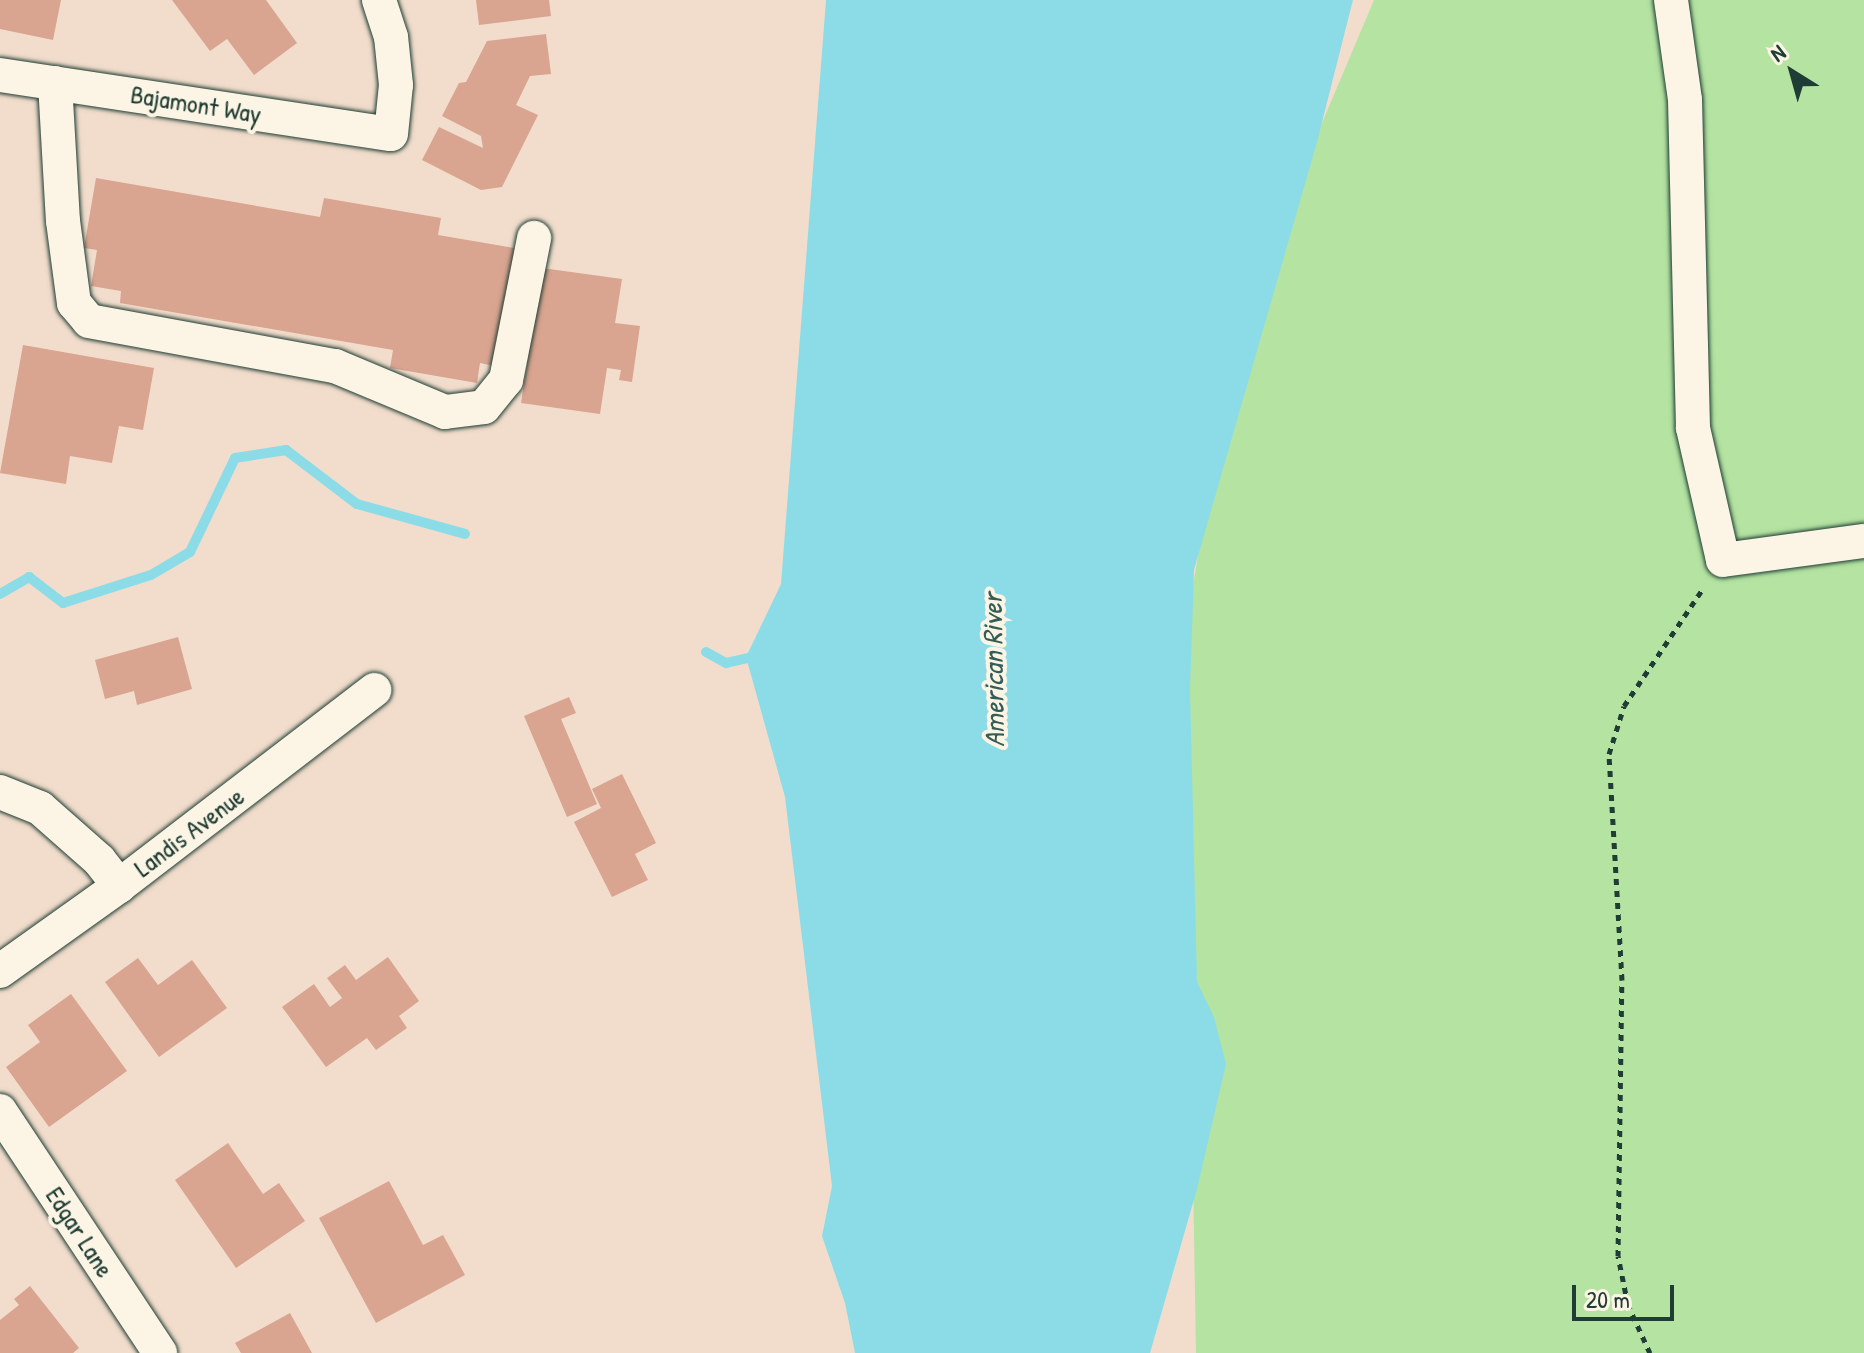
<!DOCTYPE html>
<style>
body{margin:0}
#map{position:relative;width:1864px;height:1353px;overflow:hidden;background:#f2ddcc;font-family:"Patrick Hand",sans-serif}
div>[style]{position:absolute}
.green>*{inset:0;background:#b4e3a2}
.water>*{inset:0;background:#8cdce8}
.stream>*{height:10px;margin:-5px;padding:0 5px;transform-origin:5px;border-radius:5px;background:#8cdce8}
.building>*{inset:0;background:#d9a490}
.path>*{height:5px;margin-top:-2.5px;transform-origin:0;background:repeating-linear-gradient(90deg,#1f3d34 0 6px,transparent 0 12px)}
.roads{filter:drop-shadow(0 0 2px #1f3d34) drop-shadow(0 0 2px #1f3d34)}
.minor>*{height:34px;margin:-17px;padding:0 17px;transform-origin:17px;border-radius:17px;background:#fcf5e5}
span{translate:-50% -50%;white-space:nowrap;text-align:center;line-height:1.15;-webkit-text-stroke:8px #fcf5e5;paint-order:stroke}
.street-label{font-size:26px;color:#1f3d34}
.water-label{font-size:28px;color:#355d58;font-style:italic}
.north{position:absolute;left:1752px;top:32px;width:80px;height:80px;-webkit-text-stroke:6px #fcf5e5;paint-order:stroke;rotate:323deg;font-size:22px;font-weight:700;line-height:32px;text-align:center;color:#1f3d34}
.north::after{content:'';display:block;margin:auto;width:28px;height:36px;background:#1f3d34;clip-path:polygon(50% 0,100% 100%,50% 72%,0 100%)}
.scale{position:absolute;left:1572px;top:1285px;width:102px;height:36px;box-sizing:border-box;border:4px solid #1f3d34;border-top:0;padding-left:10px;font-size:24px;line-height:28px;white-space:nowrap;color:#1f3d34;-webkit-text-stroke:6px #fcf5e5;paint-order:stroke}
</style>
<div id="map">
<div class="green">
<i style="clip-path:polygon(1374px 0,1864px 0,1864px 1353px,1196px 1353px,1184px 639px,1237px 324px)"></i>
</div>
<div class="water">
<i style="clip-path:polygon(826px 0,1353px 0,1317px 142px,1194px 570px,1190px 690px,1197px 982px,1214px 1017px,1226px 1064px,1197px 1189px,1150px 1353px,855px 1353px,845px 1303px,822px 1236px,832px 1186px,785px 797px,746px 657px,781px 584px)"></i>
</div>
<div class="stream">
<i style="left:0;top:594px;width:34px;rotate:-30deg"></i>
<i style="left:29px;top:577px;width:43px;rotate:37.4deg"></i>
<i style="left:63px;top:603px;width:92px;rotate:-17.7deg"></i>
<i style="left:151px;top:575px;width:45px;rotate:-30.5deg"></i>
<i style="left:190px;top:552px;width:104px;rotate:-64.4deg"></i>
<i style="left:235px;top:458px;width:52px;rotate:-8.9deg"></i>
<i style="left:286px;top:450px;width:89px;rotate:37.3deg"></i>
<i style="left:357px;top:504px;width:112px;rotate:15.5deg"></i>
<i style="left:706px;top:652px;width:23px;rotate:29deg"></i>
<i style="left:726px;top:663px;width:31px;rotate:-13deg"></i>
</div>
<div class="building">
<i style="clip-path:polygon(0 0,61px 0,53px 40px,0 29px)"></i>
<i style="clip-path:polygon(172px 0,266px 0,297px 43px,254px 75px,227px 39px,210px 51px)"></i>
<i style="clip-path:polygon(476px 0,549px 0,551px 16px,479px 25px)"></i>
<i style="clip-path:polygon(546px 34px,551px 74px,530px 76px,516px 105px,538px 115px,502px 187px,481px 190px,422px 160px,439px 127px,483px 148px,481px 136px,442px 116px,459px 83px,466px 82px,487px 41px)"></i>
<i style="clip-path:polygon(96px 178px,320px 217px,324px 198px,441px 218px,438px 235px,520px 249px,499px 367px,480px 363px,477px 383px,390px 368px,393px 350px,120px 303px,121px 291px,91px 286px,97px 250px,84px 248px)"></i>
<i style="clip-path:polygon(542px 268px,622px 279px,615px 323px,640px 326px,632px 382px,619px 380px,621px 370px,607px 368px,600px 414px,521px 403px)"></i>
<i style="clip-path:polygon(23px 345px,154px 368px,143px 430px,119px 426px,112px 463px,70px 456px,66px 484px,0 473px)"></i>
<i style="clip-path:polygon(178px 637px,192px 689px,137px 705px,134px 691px,105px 699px,95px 660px)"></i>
<i style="clip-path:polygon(569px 697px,576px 713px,561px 719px,597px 804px,567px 817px,524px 716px)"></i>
<i style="clip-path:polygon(622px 774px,656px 843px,635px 854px,648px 880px,612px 897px,574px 822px,601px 808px,592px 789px)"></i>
<i style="clip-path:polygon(388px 957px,419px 1001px,399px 1016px,407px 1028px,376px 1050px,367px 1038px,326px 1067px,282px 1007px,314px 984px,330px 1007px,342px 998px,327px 978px,345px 965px,356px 980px)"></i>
<i style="clip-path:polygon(138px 958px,158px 985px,192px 960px,227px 1008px,159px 1057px,105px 982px)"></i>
<i style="clip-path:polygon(71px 994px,127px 1071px,49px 1127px,6px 1067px,40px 1042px,28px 1025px)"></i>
<i style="clip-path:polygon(228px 1143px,263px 1194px,279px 1183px,305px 1221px,236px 1268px,175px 1180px)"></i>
<i style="clip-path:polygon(389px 1181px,423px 1245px,443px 1235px,465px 1275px,376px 1323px,319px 1218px)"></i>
<i style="clip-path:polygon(30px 1286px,79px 1348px,73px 1353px,0 1353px,0 1320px,19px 1305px,14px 1299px)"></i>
<i style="clip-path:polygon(290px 1313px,312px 1353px,241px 1353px,235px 1343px)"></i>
</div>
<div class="path">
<i style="left:1650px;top:1353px;width:53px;rotate:-114.6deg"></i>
<i style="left:1628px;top:1305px;width:50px;rotate:-101.5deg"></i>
<i style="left:1618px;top:1256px;width:276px;rotate:-89.2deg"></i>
<i style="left:1622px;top:980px;width:226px;rotate:-93.3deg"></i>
<i style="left:1609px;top:754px;width:50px;rotate:-72.6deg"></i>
<i style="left:1624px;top:706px;width:143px;rotate:-56.1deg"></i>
</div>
<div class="roads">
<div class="minor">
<i style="left:1671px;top:0;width:101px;rotate:82deg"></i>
<i style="left:1685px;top:100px;width:328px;rotate:88.6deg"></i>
<i style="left:1693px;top:428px;width:135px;rotate:77.2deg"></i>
<i style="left:1723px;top:560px;width:142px;rotate:-7.7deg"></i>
<i style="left:0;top:75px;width:395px;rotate:8.6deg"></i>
<i style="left:391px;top:134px;width:49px;rotate:-84.2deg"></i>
<i style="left:396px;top:85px;width:48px;rotate:-95.9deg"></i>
<i style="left:391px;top:37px;width:39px;rotate:-108deg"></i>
<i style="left:55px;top:83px;width:138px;rotate:86.7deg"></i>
<i style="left:63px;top:221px;width:83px;rotate:82.4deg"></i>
<i style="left:74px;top:303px;width:23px;rotate:50deg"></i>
<i style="left:89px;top:321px;width:250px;rotate:10.4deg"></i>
<i style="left:335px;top:366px;width:119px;rotate:22.7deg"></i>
<i style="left:445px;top:412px;width:39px;rotate:-7deg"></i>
<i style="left:484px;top:407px;width:35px;rotate:-51deg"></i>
<i style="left:506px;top:380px;width:145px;rotate:-78.8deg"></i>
<i style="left:0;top:792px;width:43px;rotate:21.8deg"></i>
<i style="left:40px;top:808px;width:79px;rotate:41.4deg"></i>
<i style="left:99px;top:860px;width:33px;rotate:52deg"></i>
<i style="left:0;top:971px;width:146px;rotate:-35.5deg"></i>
<i style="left:119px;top:886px;width:322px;rotate:-37.5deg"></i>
<i style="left:0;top:1111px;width:290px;rotate:56.5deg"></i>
</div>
</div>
<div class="street-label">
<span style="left:196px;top:104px;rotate:9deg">Bajamont Way</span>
<span style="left:189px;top:832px;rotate:-37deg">Landis Avenue</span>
<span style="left:80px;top:1232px;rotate:57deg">Edgar Lane</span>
</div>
<div class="water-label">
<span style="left:993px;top:670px;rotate:-91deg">American River</span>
</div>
<div class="north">N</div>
<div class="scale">20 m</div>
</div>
